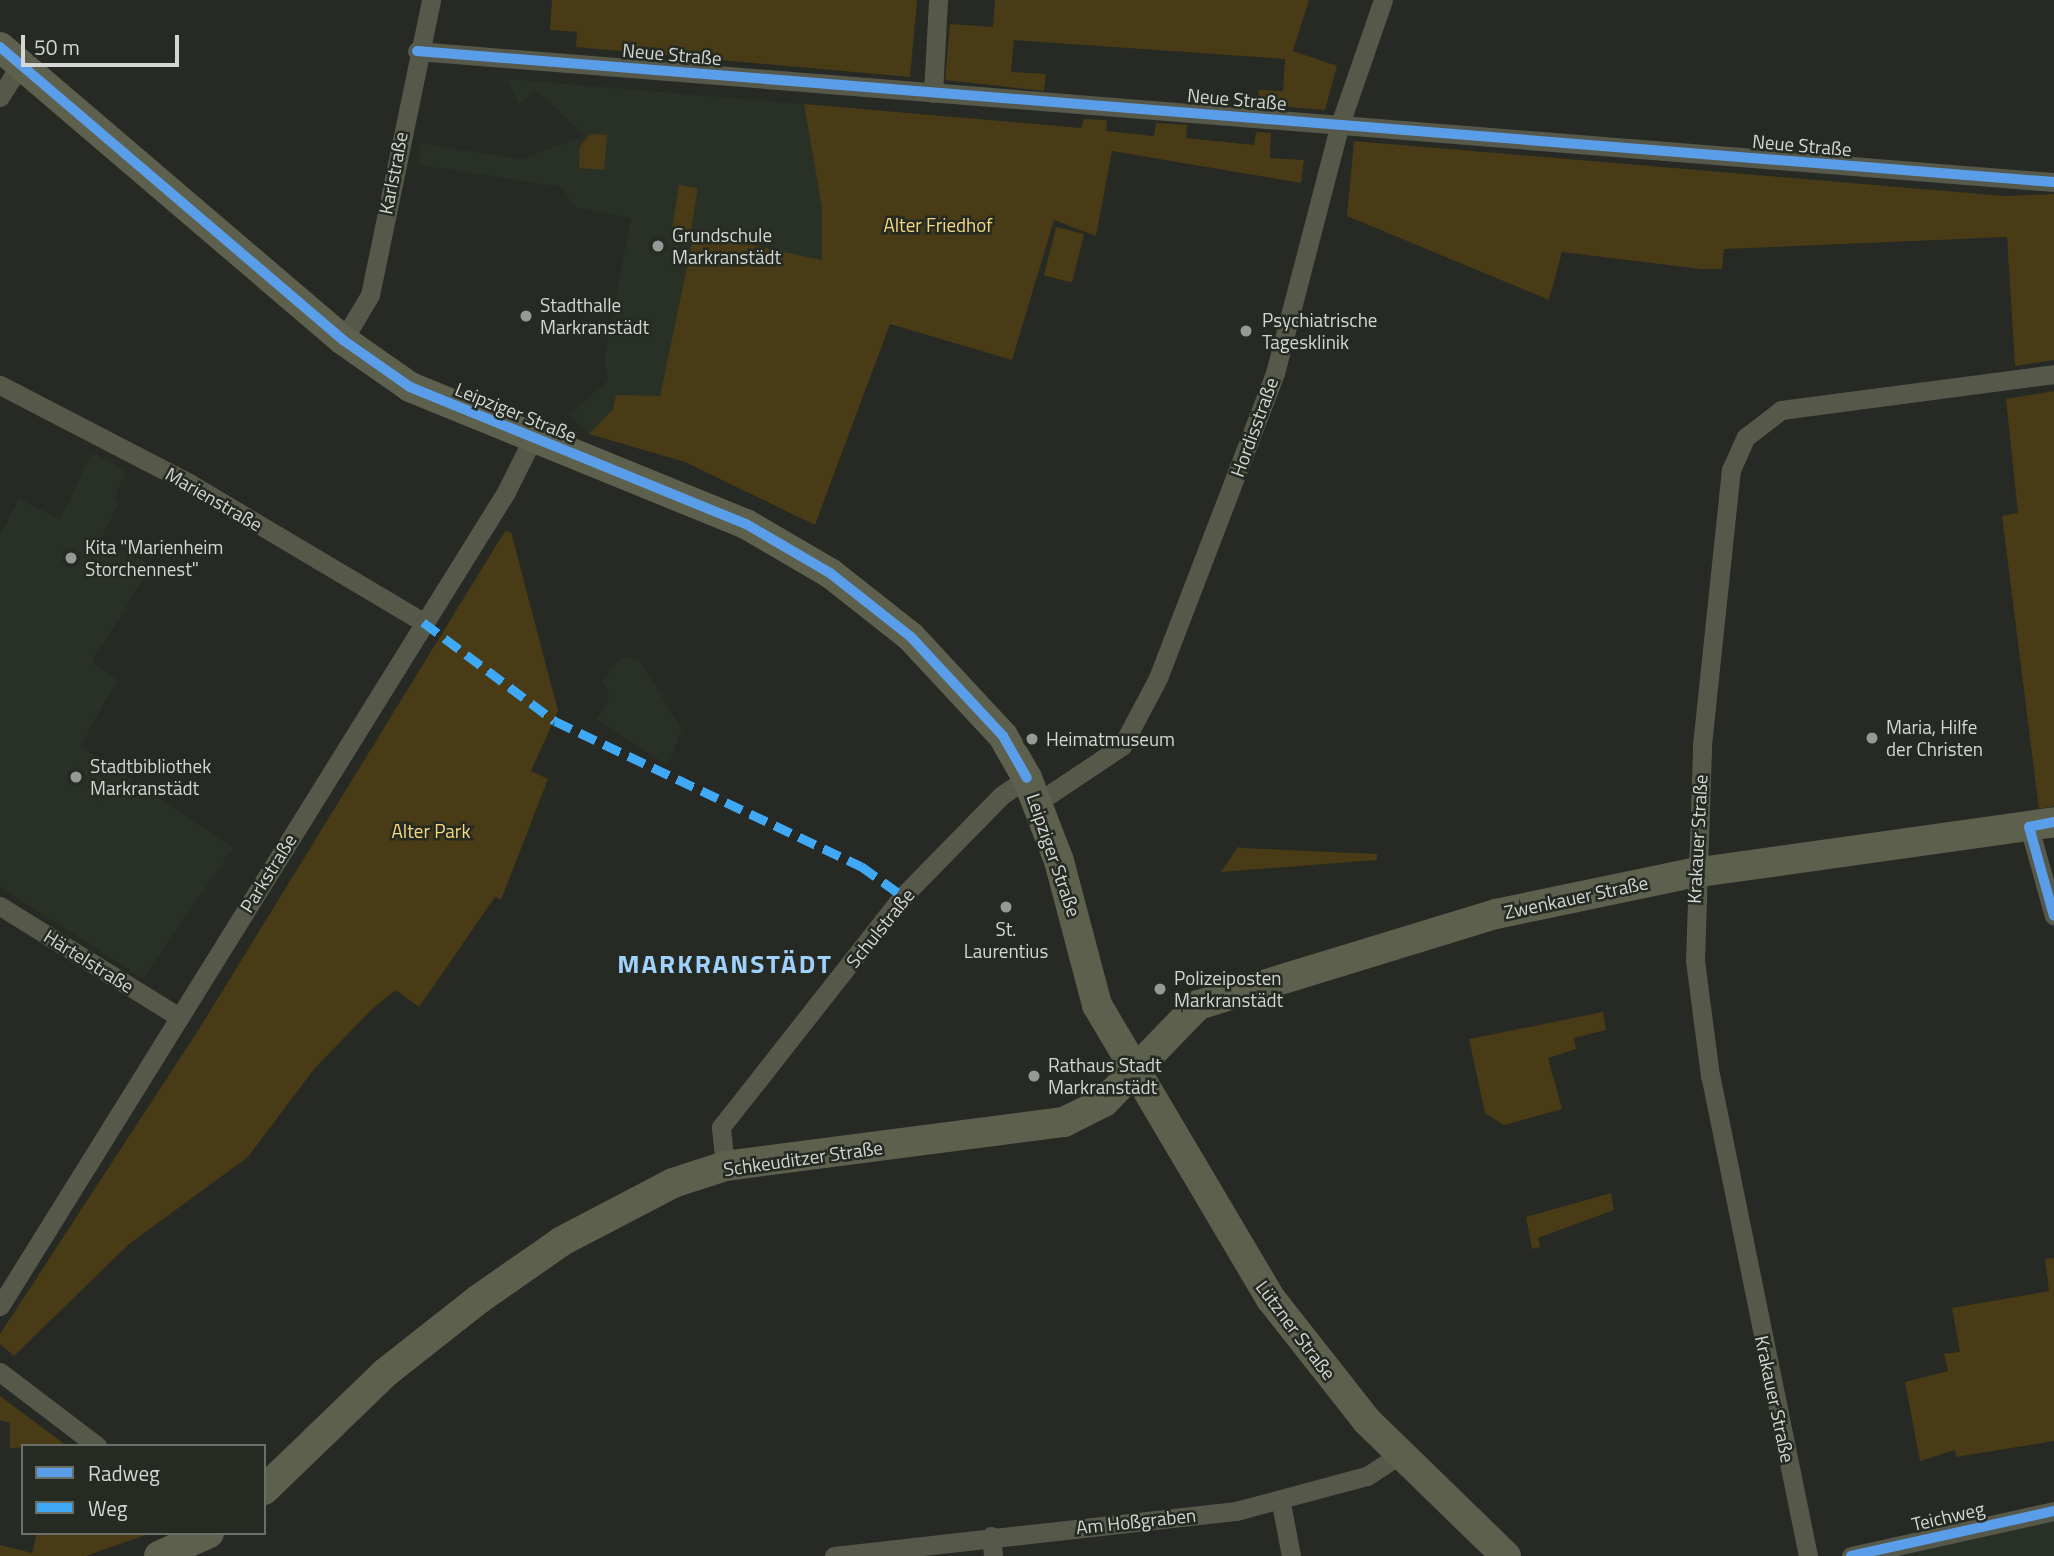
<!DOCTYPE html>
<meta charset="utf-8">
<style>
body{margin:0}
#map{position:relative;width:2054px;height:1556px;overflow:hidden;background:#262924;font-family:"Titillium Web",sans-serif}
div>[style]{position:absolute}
.built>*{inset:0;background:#293126}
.green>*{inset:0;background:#483b15;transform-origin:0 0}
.street>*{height:19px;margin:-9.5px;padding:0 9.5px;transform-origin:9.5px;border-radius:9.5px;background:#56584a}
.primary>*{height:30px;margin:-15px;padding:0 15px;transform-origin:15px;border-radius:15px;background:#5e604e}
.quiet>*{height:9px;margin-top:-4.5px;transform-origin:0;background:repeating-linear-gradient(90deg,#3fa9f5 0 18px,transparent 0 27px)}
.cycleway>*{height:10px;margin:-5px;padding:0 5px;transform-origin:5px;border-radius:5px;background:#5a9eea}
.dots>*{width:19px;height:19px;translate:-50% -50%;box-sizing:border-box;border:4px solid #252a23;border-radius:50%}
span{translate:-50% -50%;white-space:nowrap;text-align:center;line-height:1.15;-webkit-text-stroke:5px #252a23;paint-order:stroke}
.street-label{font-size:19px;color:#d3d6d2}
.park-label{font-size:19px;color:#f7d87f}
.poi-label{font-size:19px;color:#d3d6d2}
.left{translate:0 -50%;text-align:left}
.district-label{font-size:26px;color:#9fd1fc;font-weight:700;letter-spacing:2px}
.legend{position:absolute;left:21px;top:1444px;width:245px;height:91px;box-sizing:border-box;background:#252a23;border:2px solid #6b6f69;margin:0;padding:9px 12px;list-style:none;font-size:21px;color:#d3d6d2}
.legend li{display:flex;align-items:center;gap:14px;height:35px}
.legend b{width:35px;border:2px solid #6b6f69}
.scale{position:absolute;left:21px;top:35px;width:158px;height:32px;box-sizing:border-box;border:4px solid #d3d6d2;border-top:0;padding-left:9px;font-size:21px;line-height:24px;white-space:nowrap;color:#d3d6d2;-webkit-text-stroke:5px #252a23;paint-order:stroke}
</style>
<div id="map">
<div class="built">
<i style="clip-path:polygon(507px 79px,804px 104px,822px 209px,822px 260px,694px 233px,660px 397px,613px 409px,589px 434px,569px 415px,608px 380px,604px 360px,631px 218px,576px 208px,561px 187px,420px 165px,420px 143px,520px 159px,585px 136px,536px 90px,519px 104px)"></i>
<i style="clip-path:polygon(92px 453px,126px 470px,114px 500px,119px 503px,100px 540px,152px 565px,92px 662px,118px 679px,80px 746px,233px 847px,144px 979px,0 887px,0 535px,19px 498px,60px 520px)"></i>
<i style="clip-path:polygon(622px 657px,639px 660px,682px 729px,668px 765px,596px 720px,610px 696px,602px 681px)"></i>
<i style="clip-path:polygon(2054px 1519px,2054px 1556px,1887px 1556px)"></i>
</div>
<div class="green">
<i style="clip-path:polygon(552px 0,917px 0,910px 77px,576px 47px,577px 32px,550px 30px)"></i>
<i style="clip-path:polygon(995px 0,1309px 0,1293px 51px,1337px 66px,1325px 110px,1257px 104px,1259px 90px,1283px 91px,1285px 59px,1014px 40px,1011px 72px,1046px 74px,1044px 91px,945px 80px,950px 24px,993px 27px)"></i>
<i style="clip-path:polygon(804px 104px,1081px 128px,1084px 119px,1107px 120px,1106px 131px,1154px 136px,1156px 123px,1187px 125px,1186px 138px,1254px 145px,1256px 132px,1271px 133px,1270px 158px,1304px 160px,1301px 183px,1112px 151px,1096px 236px,1054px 220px,1012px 360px,890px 324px,815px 525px,685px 462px,589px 434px,613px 409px,616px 395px,660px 396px,694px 233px,822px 260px,822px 209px)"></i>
<i style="clip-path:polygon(590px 134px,607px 135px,604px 170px,579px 168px,580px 146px)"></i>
<i style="clip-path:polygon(1354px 141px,2005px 196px,2054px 194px,2054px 360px,2015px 366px,2007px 237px,1724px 249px,1722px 269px,1701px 269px,1562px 252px,1549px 300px,1347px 216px)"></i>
<i style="left:679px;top:185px;width:19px;height:57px;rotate:9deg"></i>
<i style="left:1056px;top:227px;width:29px;height:50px;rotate:14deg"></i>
<i style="clip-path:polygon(2054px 391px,2054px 806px,2039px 809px,2002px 516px,2018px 513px,2006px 399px)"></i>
<i style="clip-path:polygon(505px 531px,511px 532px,558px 711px,531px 771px,548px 779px,501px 900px,495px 897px,419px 1007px,396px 990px,372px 1009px,315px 1068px,248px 1157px,129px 1244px,14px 1356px,0 1344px,0 1334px,199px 1029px)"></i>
<i style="clip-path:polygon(1238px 847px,1241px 848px,1377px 854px,1377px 860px,1221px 872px)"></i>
<i style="clip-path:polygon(1603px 1012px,1606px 1030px,1574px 1038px,1576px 1049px,1548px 1058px,1562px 1109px,1504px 1125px,1485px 1113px,1469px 1039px)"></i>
<i style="clip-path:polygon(1611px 1193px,1614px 1210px,1538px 1238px,1540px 1247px,1532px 1249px,1526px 1217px)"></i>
<i style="clip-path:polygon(2054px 1258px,2054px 1441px,1956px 1457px,1955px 1450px,1920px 1461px,1905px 1382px,1948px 1371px,1944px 1354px,1960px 1352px,1952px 1308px,2049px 1291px,2045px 1259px)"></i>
<i style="clip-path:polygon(0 1396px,67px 1446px,10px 1448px,10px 1423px,0 1420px)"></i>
<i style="clip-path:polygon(37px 1533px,151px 1533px,86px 1556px,0 1556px,0 1545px,32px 1553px)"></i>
</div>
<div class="street">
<i style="left:417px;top:51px;width:1642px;rotate:4.58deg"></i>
<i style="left:933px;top:93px;width:93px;rotate:-86.9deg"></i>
<i style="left:0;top:97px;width:38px;rotate:-58deg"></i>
<i style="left:343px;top:340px;width:52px;rotate:-59deg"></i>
<i style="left:370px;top:295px;width:301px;rotate:-78.3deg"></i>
<i style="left:0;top:385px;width:213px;rotate:27.4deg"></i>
<i style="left:189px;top:483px;width:272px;rotate:30.7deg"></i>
<i style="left:1038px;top:802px;width:101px;rotate:-33.7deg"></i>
<i style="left:1122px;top:746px;width:77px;rotate:-62.1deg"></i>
<i style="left:1158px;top:678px;width:327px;rotate:-69deg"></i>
<i style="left:1275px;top:373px;width:254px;rotate:-75.4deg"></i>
<i style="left:1339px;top:127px;width:134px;rotate:-70.9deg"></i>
<i style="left:2029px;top:827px;width:92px;rotate:74.3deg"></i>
<i style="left:0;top:906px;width:211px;rotate:31.8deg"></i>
<i style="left:725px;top:1166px;width:39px;rotate:-96deg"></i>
<i style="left:721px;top:1127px;width:294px;rotate:-51.8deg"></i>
<i style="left:903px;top:896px;width:141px;rotate:-45.6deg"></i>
<i style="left:1002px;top:795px;width:30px;rotate:-34deg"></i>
<i style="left:0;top:1306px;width:958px;rotate:-58.13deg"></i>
<i style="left:506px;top:492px;width:60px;rotate:-63.4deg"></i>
<i style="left:0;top:1372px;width:122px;rotate:37.3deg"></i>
<i style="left:1281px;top:1503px;width:54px;rotate:79.3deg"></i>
<i style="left:991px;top:1536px;width:20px;rotate:84deg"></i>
<i style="left:834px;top:1556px;width:405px;rotate:-6.4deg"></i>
<i style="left:1236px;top:1511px;width:136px;rotate:-15deg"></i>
<i style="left:1367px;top:1476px;width:38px;rotate:-33deg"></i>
<i style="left:1808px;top:1556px;width:490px;rotate:-101.5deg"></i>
<i style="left:1710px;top:1076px;width:116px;rotate:-97.4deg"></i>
<i style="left:1695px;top:961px;width:216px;rotate:-88.1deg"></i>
<i style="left:1702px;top:745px;width:277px;rotate:-84deg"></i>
<i style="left:1731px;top:470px;width:36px;rotate:-66deg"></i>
<i style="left:1746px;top:437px;width:44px;rotate:-37.6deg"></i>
<i style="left:1781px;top:410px;width:275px;rotate:-7.5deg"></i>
<i style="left:1851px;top:1556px;width:208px;rotate:-12.5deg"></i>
</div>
<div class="primary">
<i style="left:0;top:47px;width:451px;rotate:40.5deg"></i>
<i style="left:343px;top:340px;width:82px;rotate:35deg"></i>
<i style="left:410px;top:387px;width:363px;rotate:22.2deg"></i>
<i style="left:746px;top:524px;width:97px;rotate:30.3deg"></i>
<i style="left:830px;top:573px;width:103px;rotate:38.3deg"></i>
<i style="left:911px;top:637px;width:135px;rotate:47.1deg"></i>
<i style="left:1003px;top:736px;width:48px;rotate:60.3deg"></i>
<i style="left:1027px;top:778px;width:89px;rotate:68.9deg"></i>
<i style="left:1059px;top:861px;width:149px;rotate:75.2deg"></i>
<i style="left:1097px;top:1005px;width:342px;rotate:59.4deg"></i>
<i style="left:1271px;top:1299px;width:155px;rotate:51.8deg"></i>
<i style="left:1367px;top:1421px;width:194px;rotate:44.2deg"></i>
<i style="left:264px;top:1490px;width:168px;rotate:-44deg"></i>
<i style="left:385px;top:1373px;width:120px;rotate:-38.2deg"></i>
<i style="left:479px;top:1299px;width:101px;rotate:-34.9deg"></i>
<i style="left:562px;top:1241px;width:125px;rotate:-27.6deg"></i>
<i style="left:673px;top:1183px;width:55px;rotate:-18.1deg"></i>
<i style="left:725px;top:1166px;width:342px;rotate:-7.4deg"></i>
<i style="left:1064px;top:1122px;width:45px;rotate:-26.6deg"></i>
<i style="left:1104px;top:1102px;width:135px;rotate:-45.9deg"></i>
<i style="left:1198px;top:1005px;width:312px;rotate:-17deg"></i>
<i style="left:1496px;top:914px;width:201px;rotate:-11.8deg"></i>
<i style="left:1693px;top:873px;width:365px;rotate:-8deg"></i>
<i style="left:159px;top:1556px;width:55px;rotate:-24.7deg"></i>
</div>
<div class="quiet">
<i style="left:423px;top:622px;width:165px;rotate:36.9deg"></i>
<i style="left:555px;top:721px;width:339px;rotate:25.4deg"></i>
<i style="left:861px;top:866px;width:62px;rotate:35.8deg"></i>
</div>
<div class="cycleway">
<i style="left:0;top:47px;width:451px;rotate:40.5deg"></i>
<i style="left:343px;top:340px;width:82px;rotate:35deg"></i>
<i style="left:410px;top:387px;width:363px;rotate:22.2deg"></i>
<i style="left:746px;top:524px;width:97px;rotate:30.3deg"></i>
<i style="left:830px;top:573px;width:103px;rotate:38.3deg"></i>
<i style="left:911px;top:637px;width:135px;rotate:47.1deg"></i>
<i style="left:1003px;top:736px;width:48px;rotate:60.3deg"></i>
<i style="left:417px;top:51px;width:1642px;rotate:4.58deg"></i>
<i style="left:2054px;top:822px;width:25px;rotate:169deg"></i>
<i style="left:2029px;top:827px;width:92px;rotate:74.3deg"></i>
<i style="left:1851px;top:1556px;width:208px;rotate:-12.5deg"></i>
</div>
<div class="dots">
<i style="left:658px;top:246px;background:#969995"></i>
<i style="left:526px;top:316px;background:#969995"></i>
<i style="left:1246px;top:331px;background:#969995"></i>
<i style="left:71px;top:558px;background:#969995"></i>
<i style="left:1872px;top:738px;background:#969995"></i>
<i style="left:1032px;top:739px;background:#969995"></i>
<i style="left:76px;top:777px;background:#969995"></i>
<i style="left:1006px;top:907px;background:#969995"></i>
<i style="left:1160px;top:989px;background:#969995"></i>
<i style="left:1034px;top:1076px;background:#969995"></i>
</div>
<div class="street-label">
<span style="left:672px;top:54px;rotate:5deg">Neue Straße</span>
<span style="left:1237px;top:99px;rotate:5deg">Neue Straße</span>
<span style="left:1802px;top:145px;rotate:5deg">Neue Straße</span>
<span style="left:393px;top:173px;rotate:-79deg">Karlstraße</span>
<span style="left:516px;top:412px;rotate:22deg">Leipziger Straße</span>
<span style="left:1254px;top:427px;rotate:-70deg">Hordisstraße</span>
<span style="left:214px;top:499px;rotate:30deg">Marienstraße</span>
<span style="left:1697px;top:839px;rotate:-87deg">Krakauer Straße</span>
<span style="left:1054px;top:855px;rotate:71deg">Leipziger Straße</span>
<span style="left:268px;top:873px;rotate:-58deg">Parkstraße</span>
<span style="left:1576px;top:897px;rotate:-12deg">Zwenkauer Straße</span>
<span style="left:880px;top:928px;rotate:-51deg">Schulstraße</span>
<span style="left:89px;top:961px;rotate:32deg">Härtelstraße</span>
<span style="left:803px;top:1158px;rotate:-8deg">Schkeuditzer Straße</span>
<span style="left:1296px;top:1330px;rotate:53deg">Lützner Straße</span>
<span style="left:1775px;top:1399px;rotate:78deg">Krakauer Straße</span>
<span style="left:1948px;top:1516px;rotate:-13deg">Teichweg</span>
<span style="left:1136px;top:1521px;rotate:-6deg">Am Hoßgraben</span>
</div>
<div class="park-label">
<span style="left:938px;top:225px">Alter Friedhof</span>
<span style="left:431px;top:831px">Alter Park</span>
</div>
<div class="poi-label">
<span class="left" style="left:672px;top:246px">Grundschule<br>Markranstädt</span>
<span class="left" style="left:540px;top:316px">Stadthalle<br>Markranstädt</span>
<span class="left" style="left:1262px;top:331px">Psychiatrische<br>Tagesklinik</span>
<span class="left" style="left:85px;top:558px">Kita "Marienheim<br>Storchennest"</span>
<span class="left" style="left:1886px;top:738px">Maria, Hilfe<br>der Christen</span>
<span class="left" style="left:1046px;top:739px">Heimatmuseum</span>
<span class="left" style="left:90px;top:777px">Stadtbibliothek<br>Markranstädt</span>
<span style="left:1006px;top:940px">St.<br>Laurentius</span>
<span class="left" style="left:1174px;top:989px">Polizeiposten<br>Markranstädt</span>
<span class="left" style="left:1048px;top:1076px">Rathaus Stadt<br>Markranstädt</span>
</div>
<div class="district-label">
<span style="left:725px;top:964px">MARKRANSTÄDT</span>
</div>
<ul class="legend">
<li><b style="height:9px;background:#5a9eea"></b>Radweg</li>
<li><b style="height:9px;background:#3fa9f5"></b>Weg</li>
</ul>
<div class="scale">50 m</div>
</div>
